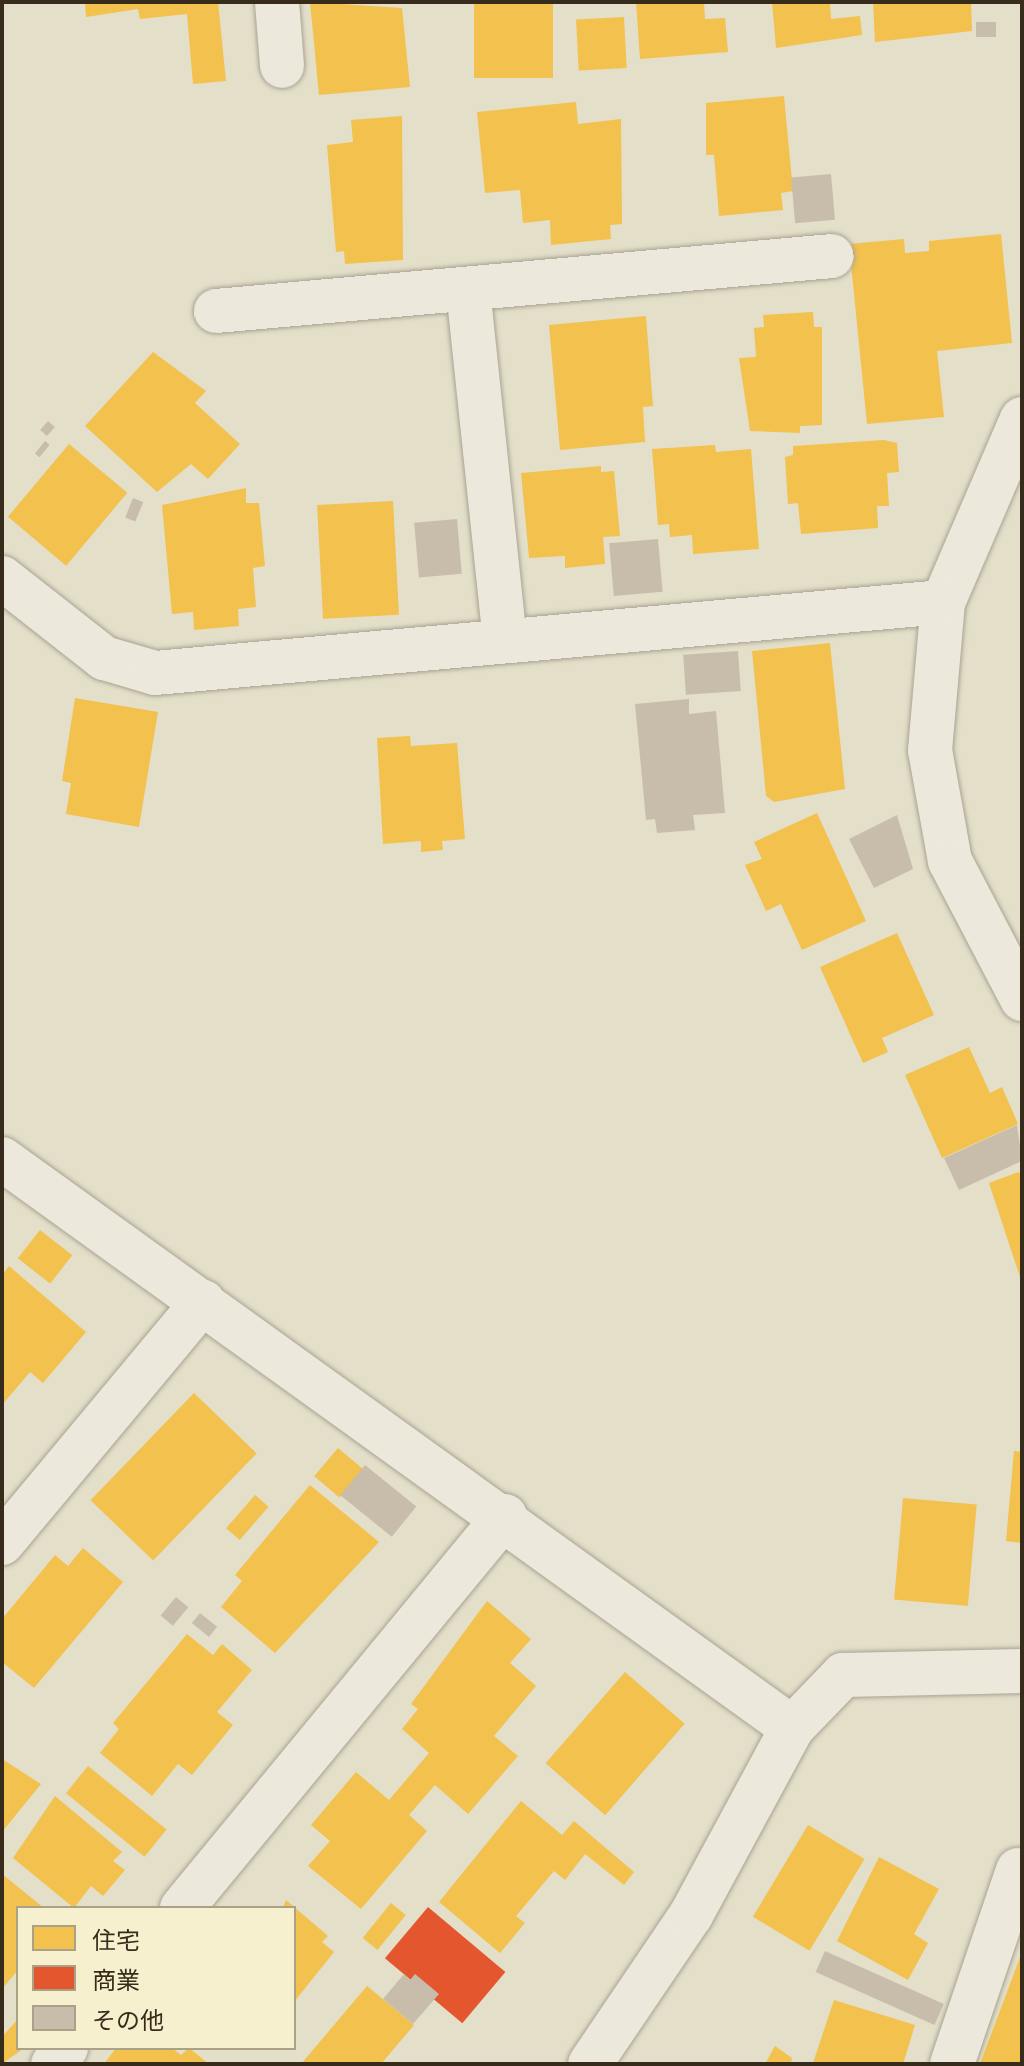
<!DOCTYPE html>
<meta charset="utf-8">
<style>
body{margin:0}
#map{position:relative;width:1024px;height:2066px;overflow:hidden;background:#e4dfc9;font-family:"Times New Roman","Noto Sans JP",serif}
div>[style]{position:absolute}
.homes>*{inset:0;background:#f2c14e;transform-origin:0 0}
.shops>*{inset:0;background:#e4572e;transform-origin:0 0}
.building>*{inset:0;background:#c8bdaa;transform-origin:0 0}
.roads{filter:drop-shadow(0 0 2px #a9a393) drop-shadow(0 0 2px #a9a393)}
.minor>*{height:44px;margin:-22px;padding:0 22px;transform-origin:22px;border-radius:22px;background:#ece9dc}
span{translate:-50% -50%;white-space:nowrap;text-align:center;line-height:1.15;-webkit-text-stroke:8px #f6f0ce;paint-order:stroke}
.frame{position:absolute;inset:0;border:4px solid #372c1c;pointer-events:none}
.legend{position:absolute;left:16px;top:1906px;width:280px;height:144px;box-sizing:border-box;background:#f6f0ce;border:2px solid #aaa287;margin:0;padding:10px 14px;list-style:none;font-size:24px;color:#372c1c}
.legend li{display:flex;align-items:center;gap:16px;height:40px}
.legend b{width:40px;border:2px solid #aaa287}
</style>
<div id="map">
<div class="homes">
<i style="clip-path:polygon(85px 2px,218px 2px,226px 81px,193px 84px,187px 14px,140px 19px,138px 9px,86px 17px)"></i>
<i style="clip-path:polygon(310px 2px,402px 8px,410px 87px,319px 95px)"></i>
<i style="left:474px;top:2px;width:79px;height:76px"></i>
<i style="clip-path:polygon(636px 2px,704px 2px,705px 19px,725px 18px,728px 52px,640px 59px)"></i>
<i style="clip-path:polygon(772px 2px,830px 2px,831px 19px,860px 16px,862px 35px,776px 48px)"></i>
<i style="clip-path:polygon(873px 2px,971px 2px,972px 31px,875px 42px)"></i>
<i style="left:624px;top:17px;width:51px;height:48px;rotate:87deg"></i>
<i style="clip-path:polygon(784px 96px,793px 191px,781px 193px,783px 210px,719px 216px,714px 155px,706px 155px,706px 103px)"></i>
<i style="clip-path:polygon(576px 102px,578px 124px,621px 119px,622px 224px,610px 225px,611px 239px,551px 245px,550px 220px,523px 223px,520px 190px,485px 193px,477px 112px)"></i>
<i style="clip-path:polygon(402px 116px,403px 260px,345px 264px,344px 251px,336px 252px,327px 145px,353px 142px,351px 120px)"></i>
<i style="clip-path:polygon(1001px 234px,1012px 343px,937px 351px,944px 417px,867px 424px,849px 244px,904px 239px,905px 253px,929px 251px,929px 241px)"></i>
<i style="clip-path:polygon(813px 312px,814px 327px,822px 327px,822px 425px,800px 426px,800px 433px,750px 431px,739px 358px,756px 357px,754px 328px,764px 327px,763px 315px)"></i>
<i style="clip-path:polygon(646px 316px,653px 406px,643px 407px,645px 442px,560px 450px,549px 325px)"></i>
<i style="clip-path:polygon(153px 352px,206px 391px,195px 403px,240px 444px,208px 479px,191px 464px,157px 492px,85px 426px)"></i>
<i style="clip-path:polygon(884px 440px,897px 443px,899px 472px,887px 473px,889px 506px,877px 506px,878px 528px,801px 534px,798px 503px,788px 504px,785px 457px,793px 455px,793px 446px)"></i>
<i style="left:69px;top:444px;width:76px;height:95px;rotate:40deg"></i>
<i style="clip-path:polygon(715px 445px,716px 452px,751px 449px,759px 549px,693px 554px,692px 535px,670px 537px,669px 524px,658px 525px,652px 449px)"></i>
<i style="clip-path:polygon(601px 466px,601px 472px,614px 471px,620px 536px,603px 537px,605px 564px,565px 568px,565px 556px,529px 558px,521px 473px)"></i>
<i style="clip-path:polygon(246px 488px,246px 503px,259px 503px,265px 566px,253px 568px,256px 607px,238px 609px,239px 626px,194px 630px,193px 612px,172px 614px,162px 505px)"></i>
<i style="left:393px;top:501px;width:114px;height:76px;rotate:87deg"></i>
<i style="clip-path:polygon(830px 643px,845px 789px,774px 802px,766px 796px,752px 651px)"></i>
<i style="clip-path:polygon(75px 698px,158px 712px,139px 827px,66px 814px,71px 783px,62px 781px)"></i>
<i style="clip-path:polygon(410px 736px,411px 746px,457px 743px,465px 839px,442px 841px,443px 850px,421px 852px,421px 841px,383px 844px,377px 738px)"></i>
<i style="clip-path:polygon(817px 813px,866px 921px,802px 950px,781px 904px,766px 911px,745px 865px,762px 859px,754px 842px)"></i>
<i style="clip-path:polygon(897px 933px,934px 1015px,882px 1038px,888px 1052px,863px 1063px,820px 967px)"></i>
<i style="clip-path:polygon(969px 1047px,990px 1093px,1002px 1087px,1018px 1124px,942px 1158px,905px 1075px)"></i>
<i style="clip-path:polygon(1019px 1172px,1022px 1181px,1022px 1283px,989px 1183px)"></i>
<i style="left:40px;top:1230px;width:41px;height:36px;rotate:38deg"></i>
<i style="clip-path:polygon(9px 1266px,86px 1332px,43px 1383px,30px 1372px,2px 1405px,2px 1275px)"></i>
<i style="left:194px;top:1393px;width:87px;height:149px;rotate:44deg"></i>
<i style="left:338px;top:1448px;width:33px;height:37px;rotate:40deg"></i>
<i style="clip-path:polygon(1014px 1451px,1022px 1452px,1022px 1543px,1006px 1541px)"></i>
<i style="clip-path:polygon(310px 1485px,379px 1542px,275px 1653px,221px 1607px,242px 1581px,235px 1575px)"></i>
<i style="left:255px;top:1495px;width:18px;height:44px;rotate:41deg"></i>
<i style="left:903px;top:1498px;width:74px;height:102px;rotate:5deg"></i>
<i style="clip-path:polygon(83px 1548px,123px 1582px,34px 1688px,2px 1662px,2px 1619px,55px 1555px,68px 1566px)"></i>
<i style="clip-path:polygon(487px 1601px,531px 1639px,510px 1663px,536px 1686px,494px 1736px,518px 1756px,468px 1814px,435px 1785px,409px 1815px,427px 1831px,361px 1909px,308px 1866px,330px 1841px,311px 1825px,356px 1772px,389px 1800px,429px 1753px,402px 1729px,418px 1709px,411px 1704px)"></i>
<i style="clip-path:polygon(187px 1634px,213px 1655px,222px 1644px,252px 1670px,217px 1712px,233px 1725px,192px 1775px,178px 1764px,152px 1796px,100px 1753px,119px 1729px,113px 1723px)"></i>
<i style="left:625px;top:1672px;width:79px;height:121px;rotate:41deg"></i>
<i style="clip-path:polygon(2px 1759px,41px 1784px,2px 1832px)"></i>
<i style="left:88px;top:1766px;width:101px;height:35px;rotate:39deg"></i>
<i style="clip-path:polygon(55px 1796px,122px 1852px,113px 1861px,125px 1870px,103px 1896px,91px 1886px,74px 1908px,13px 1858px)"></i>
<i style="clip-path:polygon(521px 1801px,562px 1835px,574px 1821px,634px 1872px,624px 1885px,585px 1854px,565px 1880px,554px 1871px,516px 1916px,525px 1923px,500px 1953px,439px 1902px)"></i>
<i style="left:808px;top:1825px;width:66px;height:107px;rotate:31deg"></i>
<i style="clip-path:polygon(879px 1857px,939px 1889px,914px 1934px,928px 1943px,908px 1980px,837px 1941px)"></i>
<i style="clip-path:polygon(2px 1874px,44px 1908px,18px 1908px,18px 1970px,2px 1989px)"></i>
<i style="clip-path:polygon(286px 1900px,328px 1936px,322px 1942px,334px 1952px,294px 2002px,294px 1908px,283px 1908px)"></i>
<i style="left:391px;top:1903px;width:19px;height:45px;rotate:39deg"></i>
<i style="clip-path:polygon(1022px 1952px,1022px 2064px,980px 2064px)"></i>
<i style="clip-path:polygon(367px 1986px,414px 2025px,381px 2064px,301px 2064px)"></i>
<i style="clip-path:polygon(834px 2000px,915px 2025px,903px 2064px,813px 2063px)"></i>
<i style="clip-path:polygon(18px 2019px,18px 2048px,24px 2048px,2px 2064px,2px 2037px)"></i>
<i style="clip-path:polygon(775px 2046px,792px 2058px,791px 2064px,765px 2064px)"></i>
<i style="clip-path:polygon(116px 2048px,172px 2048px,181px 2055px,189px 2048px,209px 2064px,104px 2064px)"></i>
</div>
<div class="shops">
<i style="left:428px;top:1907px;width:101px;height:67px;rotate:40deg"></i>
</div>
<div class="building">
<i style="left:996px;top:22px;width:15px;height:20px;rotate:90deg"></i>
<i style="left:831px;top:174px;width:46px;height:40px;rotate:85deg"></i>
<i style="left:48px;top:421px;width:9px;height:12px;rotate:41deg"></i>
<i style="left:45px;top:441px;width:6px;height:16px;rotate:39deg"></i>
<i style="left:133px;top:498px;width:11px;height:21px;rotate:22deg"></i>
<i style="left:457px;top:519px;width:55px;height:43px;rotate:85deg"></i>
<i style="left:658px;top:539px;width:53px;height:49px;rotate:85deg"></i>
<i style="left:738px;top:651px;width:40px;height:55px;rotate:86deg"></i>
<i style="clip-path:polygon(689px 699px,689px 714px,716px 711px,725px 813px,693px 815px,695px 830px,657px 833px,655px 819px,646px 820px,635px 704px)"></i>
<i style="clip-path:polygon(897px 815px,913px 869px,874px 888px,849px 839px)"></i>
<i style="clip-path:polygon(1017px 1125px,1022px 1161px,959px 1190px,944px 1158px)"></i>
<i style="left:365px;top:1465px;width:66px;height:39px;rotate:39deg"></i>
<i style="left:176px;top:1597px;width:16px;height:24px;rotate:40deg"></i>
<i style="left:200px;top:1613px;width:22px;height:13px;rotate:39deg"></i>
<i style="left:825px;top:1951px;width:130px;height:23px;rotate:24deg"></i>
<i style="clip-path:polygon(404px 1974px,410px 1980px,415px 1974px,439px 1994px,413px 2024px,383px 1999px)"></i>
</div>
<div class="roads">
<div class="minor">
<i style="left:277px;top:2px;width:64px;rotate:85.5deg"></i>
<i style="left:468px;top:289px;width:354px;rotate:84deg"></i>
<i style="left:216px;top:311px;width:618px;rotate:-5.1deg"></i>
<i style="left:1022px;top:419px;width:199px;rotate:113.3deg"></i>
<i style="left:943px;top:602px;width:149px;rotate:95deg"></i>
<i style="left:930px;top:750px;width:113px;rotate:79.8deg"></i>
<i style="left:950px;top:861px;width:156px;rotate:62.4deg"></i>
<i style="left:2px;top:578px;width:130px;rotate:38.1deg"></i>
<i style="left:104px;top:658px;width:53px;rotate:16.4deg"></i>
<i style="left:155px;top:673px;width:791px;rotate:-5.15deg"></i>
<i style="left:2px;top:1159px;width:974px;rotate:35.76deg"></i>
<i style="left:2px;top:1543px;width:314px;rotate:-50.2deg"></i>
<i style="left:182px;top:1908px;width:508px;rotate:-50.51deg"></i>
<i style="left:53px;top:2064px;width:21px;rotate:-51deg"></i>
<i style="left:590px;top:2064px;width:180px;rotate:-55.9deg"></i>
<i style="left:691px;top:1915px;width:213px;rotate:-61.6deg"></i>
<i style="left:792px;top:1728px;width:74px;rotate:-46.1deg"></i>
<i style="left:843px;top:1675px;width:179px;rotate:-1.3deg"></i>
<i style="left:952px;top:2064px;width:205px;rotate:-71.2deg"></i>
</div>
</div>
<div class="frame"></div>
<ul class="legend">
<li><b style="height:22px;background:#f2c14e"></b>住宅</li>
<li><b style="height:22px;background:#e4572e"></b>商業</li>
<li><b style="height:22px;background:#c8bdaa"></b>その他</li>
</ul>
</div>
